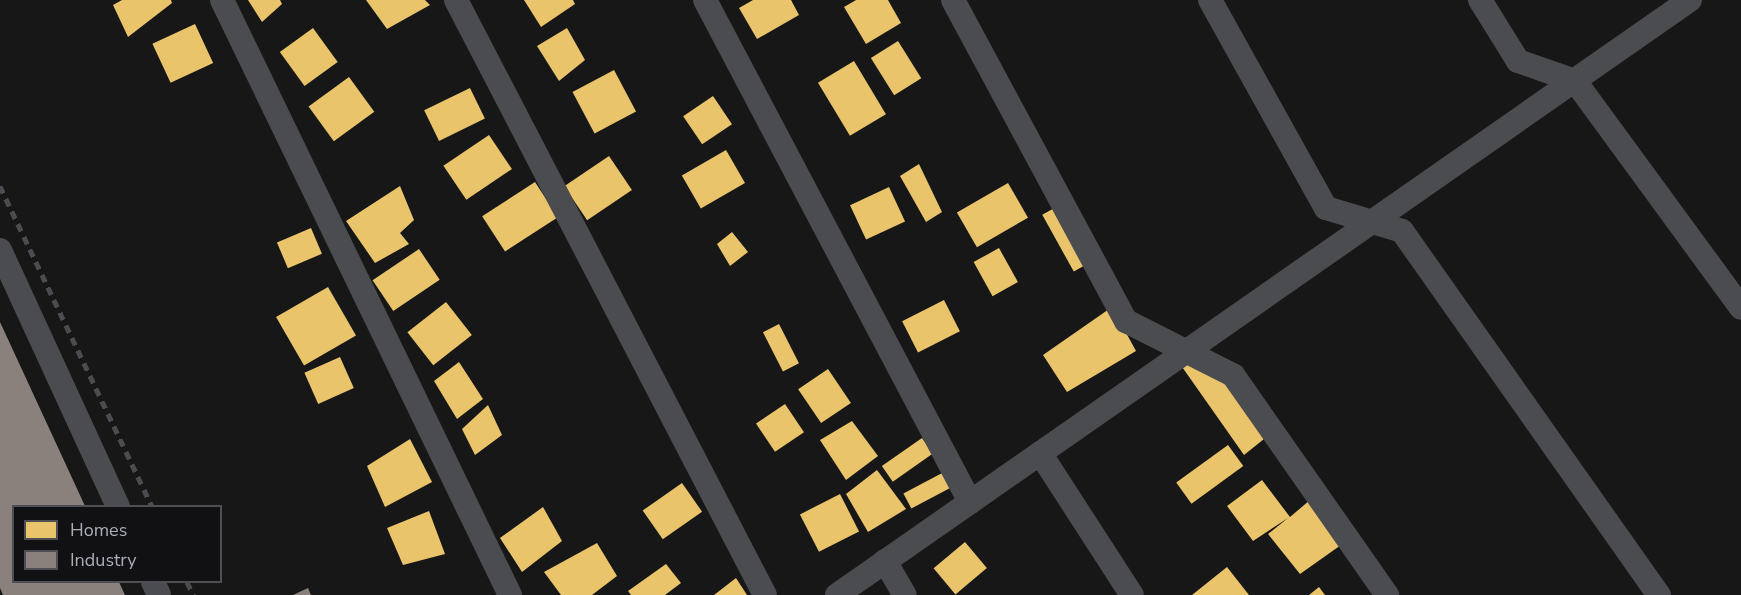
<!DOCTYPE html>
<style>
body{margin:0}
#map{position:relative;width:1741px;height:595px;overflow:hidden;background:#171717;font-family:"Nunito Sans",sans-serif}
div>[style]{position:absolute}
.homes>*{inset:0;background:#e9c46a;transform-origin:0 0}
.industry>*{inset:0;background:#8a817c}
.minor>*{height:24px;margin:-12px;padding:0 12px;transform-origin:12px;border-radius:12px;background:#4b4c50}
.rail>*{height:4.5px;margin-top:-2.25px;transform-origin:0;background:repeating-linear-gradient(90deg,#4b4c4f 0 8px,transparent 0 14px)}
span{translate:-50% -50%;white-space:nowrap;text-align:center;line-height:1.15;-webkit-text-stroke:6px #111113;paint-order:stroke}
.legend{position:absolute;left:12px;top:505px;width:210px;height:78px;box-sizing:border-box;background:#111113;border:2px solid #4d4f55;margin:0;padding:8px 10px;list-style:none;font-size:18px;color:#a8adb8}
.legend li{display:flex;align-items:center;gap:12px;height:30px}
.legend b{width:30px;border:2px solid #4d4f55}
</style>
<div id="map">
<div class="homes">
<i style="clip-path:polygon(122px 0,171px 0,172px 3px,128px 37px,113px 5px)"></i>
<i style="clip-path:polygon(248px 0,280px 0,282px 4px,262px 22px)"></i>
<i style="clip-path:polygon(366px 0,425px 0,430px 5px,387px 29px)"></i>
<i style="clip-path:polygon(524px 0,573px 0,575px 4px,541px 27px)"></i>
<i style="clip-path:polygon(753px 0,791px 0,799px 15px,757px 39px,739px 8px)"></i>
<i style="clip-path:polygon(856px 0,888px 0,901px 23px,866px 44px,844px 7px)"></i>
<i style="left:195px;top:24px;width:43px;height:47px;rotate:65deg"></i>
<i style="left:313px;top:28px;width:42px;height:41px;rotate:54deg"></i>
<i style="clip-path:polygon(567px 28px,585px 60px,559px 81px,537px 46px)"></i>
<i style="left:898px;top:41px;width:44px;height:32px;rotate:58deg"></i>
<i style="left:854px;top:61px;width:62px;height:42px;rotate:59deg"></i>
<i style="left:614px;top:70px;width:47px;height:47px;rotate:62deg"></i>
<i style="left:349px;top:77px;width:43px;height:50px;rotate:54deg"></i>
<i style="left:470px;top:88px;width:34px;height:51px;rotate:64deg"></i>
<i style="left:713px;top:96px;width:34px;height:36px;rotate:56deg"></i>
<i style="left:489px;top:135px;width:41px;height:55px;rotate:56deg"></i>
<i style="left:726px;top:150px;width:38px;height:51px;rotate:60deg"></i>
<i style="left:609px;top:156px;width:41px;height:54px;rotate:56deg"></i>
<i style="clip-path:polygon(919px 164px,942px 212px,926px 222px,900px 176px)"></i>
<i style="left:535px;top:182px;width:42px;height:63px;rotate:57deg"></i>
<i style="left:1008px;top:183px;width:40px;height:59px;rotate:60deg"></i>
<i style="clip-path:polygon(400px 186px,414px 220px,400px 233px,409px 244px,375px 263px,346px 221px)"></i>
<i style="left:889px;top:187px;width:38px;height:43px;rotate:65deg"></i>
<i style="left:1058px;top:206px;width:65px;height:18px;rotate:61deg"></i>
<i style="left:311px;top:228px;width:28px;height:37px;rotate:67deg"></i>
<i style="clip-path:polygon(732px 232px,748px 252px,730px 266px,717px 244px)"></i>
<i style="left:999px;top:248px;width:39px;height:29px;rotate:61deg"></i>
<i style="left:419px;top:249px;width:37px;height:56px;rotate:56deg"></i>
<i style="left:328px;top:287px;width:56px;height:60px;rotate:60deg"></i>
<i style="left:944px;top:300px;width:35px;height:47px;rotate:63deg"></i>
<i style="left:446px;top:302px;width:42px;height:49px;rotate:52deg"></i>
<i style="clip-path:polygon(1112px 307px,1136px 351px,1067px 392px,1043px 355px)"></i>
<i style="left:779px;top:324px;width:44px;height:18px;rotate:63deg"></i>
<i style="left:340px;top:357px;width:34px;height:39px;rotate:66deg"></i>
<i style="clip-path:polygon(1192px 358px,1225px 378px,1264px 439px,1244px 455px,1180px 364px)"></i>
<i style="clip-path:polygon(459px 362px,483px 399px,457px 419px,434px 381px)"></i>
<i style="left:828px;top:369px;width:41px;height:36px;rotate:56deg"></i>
<i style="left:785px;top:404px;width:34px;height:35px;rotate:56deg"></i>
<i style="clip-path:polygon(488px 405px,502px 435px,475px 455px,462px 429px)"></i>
<i style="clip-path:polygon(852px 421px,878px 456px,846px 480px,820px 440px)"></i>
<i style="left:922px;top:438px;width:19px;height:49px;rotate:55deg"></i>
<i style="clip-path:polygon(410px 439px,432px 482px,385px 507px,367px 466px)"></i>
<i style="left:1228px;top:445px;width:26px;height:64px;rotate:54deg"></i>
<i style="clip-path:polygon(877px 470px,906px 509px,868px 532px,846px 494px)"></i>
<i style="left:944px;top:472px;width:17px;height:46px;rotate:62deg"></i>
<i style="clip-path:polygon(1262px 480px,1290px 517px,1310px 500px,1341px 545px,1300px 574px,1268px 534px,1288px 518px,1253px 541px,1227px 506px)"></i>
<i style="left:682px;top:483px;width:35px;height:48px;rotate:55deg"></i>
<i style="left:840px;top:494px;width:42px;height:45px;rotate:63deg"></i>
<i style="clip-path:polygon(543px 507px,562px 541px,522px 572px,500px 538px)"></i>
<i style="clip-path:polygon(429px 511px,445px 554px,403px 565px,387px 528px)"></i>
<i style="left:965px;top:542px;width:34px;height:41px;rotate:50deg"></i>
<i style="clip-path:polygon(597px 543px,617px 576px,592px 595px,561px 595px,544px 572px)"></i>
<i style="clip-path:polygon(666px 564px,681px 583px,665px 595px,631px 595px,628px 591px)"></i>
<i style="clip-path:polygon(1227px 567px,1249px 595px,1192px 595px)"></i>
<i style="clip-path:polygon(736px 578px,747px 595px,714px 595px)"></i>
<i style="clip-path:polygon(1319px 587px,1325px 595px,1309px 595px)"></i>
</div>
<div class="industry">
<i style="clip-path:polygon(0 322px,85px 506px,14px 506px,14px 582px,119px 582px,125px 595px,3px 595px,0 588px)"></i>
<i style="clip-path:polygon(308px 588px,311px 595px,293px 595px)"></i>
</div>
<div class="minor">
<i style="left:222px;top:0;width:661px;rotate:64.17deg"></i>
<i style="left:456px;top:0;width:670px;rotate:62.56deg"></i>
<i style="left:705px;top:0;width:568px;rotate:62.17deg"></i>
<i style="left:953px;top:0;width:365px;rotate:61.7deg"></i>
<i style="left:1126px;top:321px;width:120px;rotate:26.8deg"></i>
<i style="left:1233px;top:375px;width:269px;rotate:55deg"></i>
<i style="left:1210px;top:0;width:238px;rotate:60.9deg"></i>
<i style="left:1326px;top:208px;width:79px;rotate:16.8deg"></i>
<i style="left:1402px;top:231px;width:446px;rotate:54.8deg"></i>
<i style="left:1480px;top:0;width:72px;rotate:58.1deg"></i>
<i style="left:1518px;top:61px;width:60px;rotate:19.3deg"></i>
<i style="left:1575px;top:81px;width:281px;rotate:53.8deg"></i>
<i style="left:0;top:250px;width:282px;rotate:65.3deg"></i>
<i style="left:1040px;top:453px;width:169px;rotate:57.1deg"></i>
<i style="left:885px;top:561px;width:39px;rotate:60deg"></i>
<i style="left:153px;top:582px;width:14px;rotate:65deg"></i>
<i style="left:837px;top:595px;width:1040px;rotate:-34.9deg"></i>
</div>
<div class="rail">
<i style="left:0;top:186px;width:354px;rotate:64.6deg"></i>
<i style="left:187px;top:582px;width:15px;rotate:62deg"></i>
</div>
<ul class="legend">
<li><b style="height:16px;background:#e9c46a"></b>Homes</li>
<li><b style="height:16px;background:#8a817c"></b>Industry</li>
</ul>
</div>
